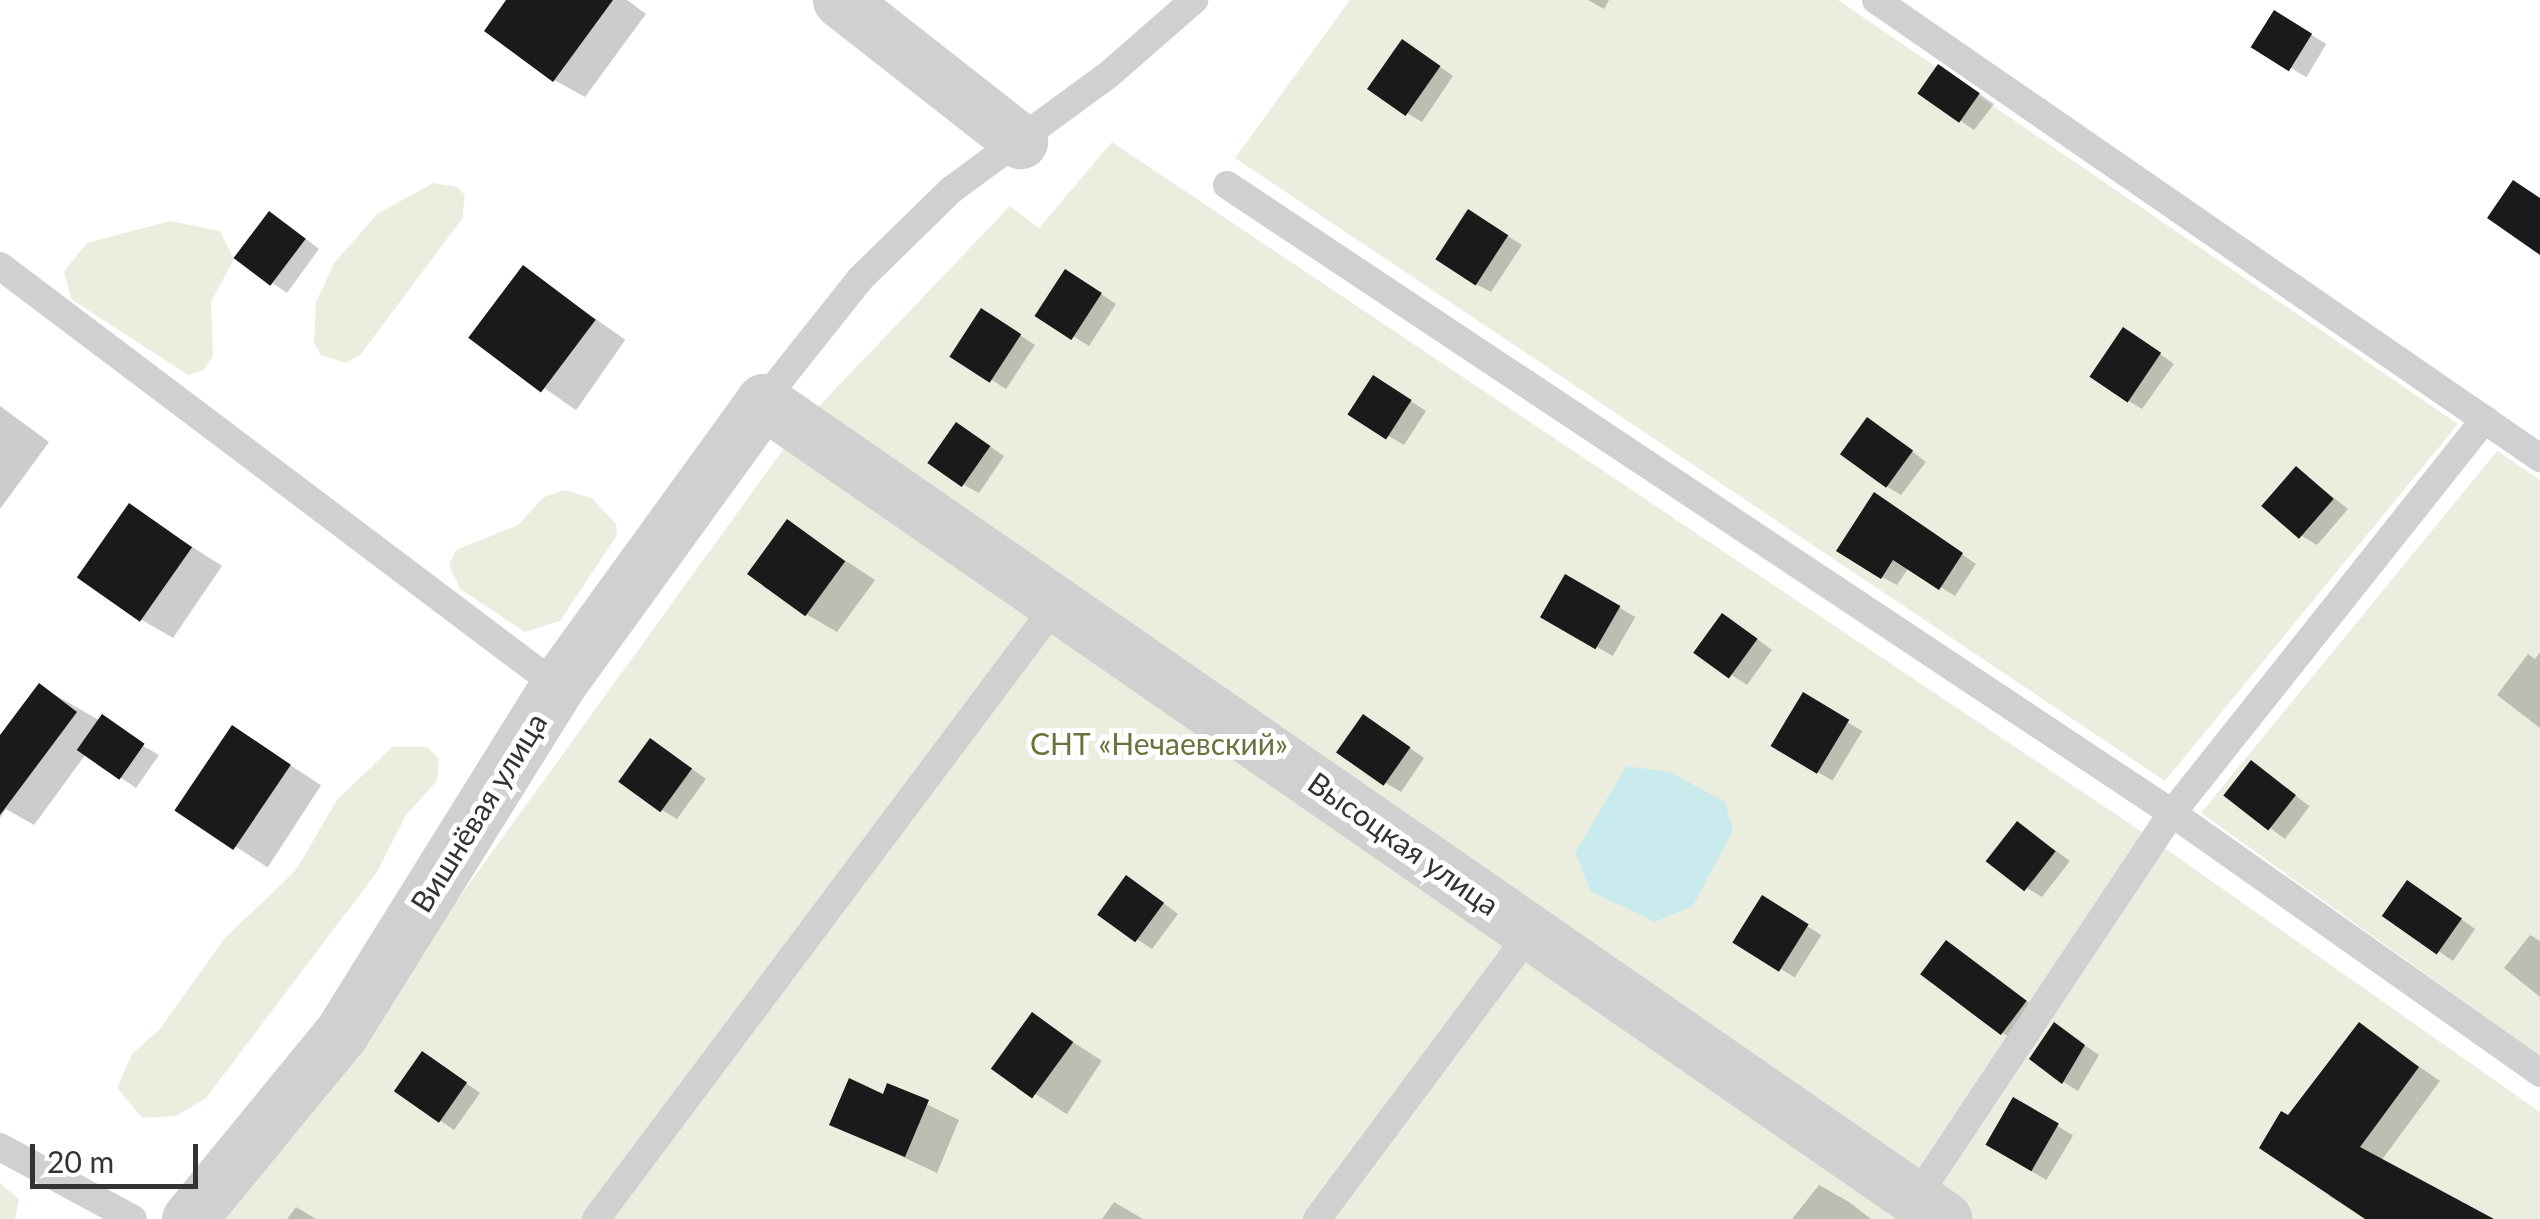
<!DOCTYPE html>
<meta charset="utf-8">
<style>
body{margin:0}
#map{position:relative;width:2540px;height:1219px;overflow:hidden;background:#fff;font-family:Lato,sans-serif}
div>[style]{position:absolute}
.green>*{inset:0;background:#ebeede}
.water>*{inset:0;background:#caebee}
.shadow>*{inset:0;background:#0003;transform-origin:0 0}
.building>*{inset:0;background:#1a1a1a;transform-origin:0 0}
.lane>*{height:28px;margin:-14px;padding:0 14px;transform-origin:14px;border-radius:14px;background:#d0d0d0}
.street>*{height:55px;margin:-27.5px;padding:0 27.5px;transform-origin:27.5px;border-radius:27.5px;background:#d0d0d0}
span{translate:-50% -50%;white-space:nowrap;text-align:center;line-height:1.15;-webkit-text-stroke:10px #fff;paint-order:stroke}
.park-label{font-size:30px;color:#67743b}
.street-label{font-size:30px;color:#333}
.scale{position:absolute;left:30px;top:1144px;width:168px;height:45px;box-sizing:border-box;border:5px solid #333;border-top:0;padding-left:12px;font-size:30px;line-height:35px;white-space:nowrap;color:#333;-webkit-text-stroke:8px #fff;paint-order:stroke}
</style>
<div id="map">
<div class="green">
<i style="clip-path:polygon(1350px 0,1838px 0,2458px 424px,2165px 781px,1235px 158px)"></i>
<i style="clip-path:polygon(1112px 142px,2129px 823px,2540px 1112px,2540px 1219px,211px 1219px,456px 902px,800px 426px,1010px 206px,1039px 228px)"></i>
<i style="clip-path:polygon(433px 183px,457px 187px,465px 195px,462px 219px,361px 354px,346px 363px,321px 355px,314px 343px,316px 302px,335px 262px,377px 214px)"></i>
<i style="clip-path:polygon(170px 221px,220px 231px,234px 259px,211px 302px,213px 356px,204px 370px,188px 375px,71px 299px,64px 271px,87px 243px)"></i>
<i style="clip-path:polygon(2497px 451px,2540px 480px,2540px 1056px,2201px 813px)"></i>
<i style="clip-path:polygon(564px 490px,592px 498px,616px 524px,617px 535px,560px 621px,525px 632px,460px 589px,449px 565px,456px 550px,518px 525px,544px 497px)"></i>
<i style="clip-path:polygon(392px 747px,427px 747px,439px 759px,437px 781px,406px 815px,377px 872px,206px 1098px,176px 1116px,142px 1118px,117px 1088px,132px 1054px,160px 1029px,225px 938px,296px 870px,337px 800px)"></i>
<i style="clip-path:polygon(0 1183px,19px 1199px,15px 1219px,0 1219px)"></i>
</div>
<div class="water">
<i style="clip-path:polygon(1626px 766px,1670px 772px,1725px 802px,1733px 830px,1693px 906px,1655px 922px,1590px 891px,1575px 853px)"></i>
</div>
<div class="shadow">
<i style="clip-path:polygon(509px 0,627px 0,646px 14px,585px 97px,554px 80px)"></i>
<i style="clip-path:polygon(1588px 0,1609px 0,1604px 9px)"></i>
<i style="left:2275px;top:13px;width:60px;height:39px;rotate:31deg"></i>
<i style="clip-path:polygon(1418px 51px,1453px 76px,1422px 122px,1407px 113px)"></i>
<i style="clip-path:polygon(1954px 76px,1994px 104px,1974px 130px,1919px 92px)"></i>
<i style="clip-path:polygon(1484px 221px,1522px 245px,1491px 292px,1476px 284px)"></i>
<i style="clip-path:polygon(285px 223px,319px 249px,287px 293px,237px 258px)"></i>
<i style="left:523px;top:268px;width:125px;height:86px;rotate:35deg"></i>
<i style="clip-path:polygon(1081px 281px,1116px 304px,1089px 346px,1039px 315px)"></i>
<i style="clip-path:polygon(997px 320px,1035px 345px,1006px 389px,952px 355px)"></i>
<i style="clip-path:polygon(2139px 339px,2174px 364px,2142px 409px,2127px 400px)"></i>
<i style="clip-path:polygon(1389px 387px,1426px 411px,1404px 445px,1352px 414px)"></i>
<i style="clip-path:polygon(0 406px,49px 442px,0 509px)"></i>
<i style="clip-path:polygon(1883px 429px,1926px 462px,1901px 495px,1886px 486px)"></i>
<i style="clip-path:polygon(972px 434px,1004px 456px,979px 493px,964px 485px)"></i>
<i style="clip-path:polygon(2297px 469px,2348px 509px,2317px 545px,2302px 536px)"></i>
<i style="clip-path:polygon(1890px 504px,1976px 564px,1955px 596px,1909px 567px,1897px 585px,1882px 577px)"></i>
<i style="clip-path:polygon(130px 507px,222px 566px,173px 638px,142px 620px)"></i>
<i style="clip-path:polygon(788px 523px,875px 580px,837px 632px,806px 614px)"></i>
<i style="left:1566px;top:577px;width:80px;height:45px;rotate:30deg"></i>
<i style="clip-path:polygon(1738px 625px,1772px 650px,1747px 685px,1697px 652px)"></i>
<i style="clip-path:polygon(2540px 652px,2540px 728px,2497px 695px,2528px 654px,2535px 659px)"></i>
<i style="clip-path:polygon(40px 686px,159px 755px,136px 788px,86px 754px,34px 825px,6px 809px,0 818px,0 739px)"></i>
<i style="left:1804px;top:696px;width:68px;height:58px;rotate:31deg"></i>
<i style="clip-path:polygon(1379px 726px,1424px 758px,1401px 792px,1386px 783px)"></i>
<i style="left:233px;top:728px;width:105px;height:98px;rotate:33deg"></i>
<i style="clip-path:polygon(666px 750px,706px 779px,677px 819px,662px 810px)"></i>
<i style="left:2252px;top:763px;width:72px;height:41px;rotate:37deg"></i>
<i style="clip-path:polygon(2032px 833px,2070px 861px,2042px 897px,2027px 888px)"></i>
<i style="clip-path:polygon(1142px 887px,1178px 914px,1152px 949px,1100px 915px)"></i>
<i style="clip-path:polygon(2423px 892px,2475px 929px,2453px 961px,2385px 915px)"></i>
<i style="left:1762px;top:898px;width:70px;height:50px;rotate:32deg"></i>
<i style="clip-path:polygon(2530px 935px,2540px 941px,2540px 997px,2504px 968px)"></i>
<i style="clip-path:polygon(1961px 952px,2040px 1011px,2018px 1044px,1922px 974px)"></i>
<i style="left:1033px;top:1016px;width:82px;height:64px;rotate:33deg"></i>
<i style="clip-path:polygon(2055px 1025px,2099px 1055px,2078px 1091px,2063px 1082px)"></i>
<i style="clip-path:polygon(2359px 1025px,2440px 1081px,2381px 1161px,2455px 1219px,2369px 1219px,2329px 1196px,2332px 1189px,2289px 1118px)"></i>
<i style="clip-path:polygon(438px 1063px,480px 1093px,454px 1130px,397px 1091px)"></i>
<i style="clip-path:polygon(889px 1086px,959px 1120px,937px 1173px,832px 1124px,885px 1097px)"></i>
<i style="left:2014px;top:1100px;width:69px;height:52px;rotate:31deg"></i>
<i style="clip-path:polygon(1819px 1185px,1849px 1202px,1871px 1219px,1792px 1219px)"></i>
<i style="clip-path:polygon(1114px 1202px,1143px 1219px,1102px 1219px)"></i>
<i style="clip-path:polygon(296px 1207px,316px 1219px,287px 1219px)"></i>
</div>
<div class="building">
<i style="clip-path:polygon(506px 0,613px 0,553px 82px,484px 31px)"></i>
<i style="left:2274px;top:10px;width:45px;height:44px;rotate:32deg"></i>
<i style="left:1402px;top:39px;width:47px;height:61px;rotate:35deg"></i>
<i style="left:1938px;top:64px;width:51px;height:36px;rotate:35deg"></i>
<i style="clip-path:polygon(2513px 180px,2540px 198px,2540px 255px,2487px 218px)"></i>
<i style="left:1468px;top:209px;width:48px;height:60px;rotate:33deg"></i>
<i style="left:269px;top:211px;width:46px;height:59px;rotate:37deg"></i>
<i style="left:523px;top:265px;width:91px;height:91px;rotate:37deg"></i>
<i style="left:1065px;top:269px;width:44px;height:56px;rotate:33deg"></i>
<i style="left:981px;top:308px;width:48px;height:58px;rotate:33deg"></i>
<i style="left:2123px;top:327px;width:46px;height:60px;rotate:34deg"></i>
<i style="left:1373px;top:375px;width:46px;height:47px;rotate:33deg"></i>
<i style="left:1867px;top:417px;width:57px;height:46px;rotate:36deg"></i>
<i style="left:956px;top:422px;width:42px;height:50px;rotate:35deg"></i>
<i style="left:2296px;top:466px;width:50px;height:53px;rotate:41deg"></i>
<i style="clip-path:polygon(1874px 492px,1963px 553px,1939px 590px,1893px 560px,1881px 579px,1836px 551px)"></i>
<i style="left:129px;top:503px;width:77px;height:91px;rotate:35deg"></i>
<i style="left:787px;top:519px;width:72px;height:68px;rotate:36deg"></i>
<i style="left:1565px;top:574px;width:64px;height:50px;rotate:30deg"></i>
<i style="left:1722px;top:613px;width:44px;height:49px;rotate:36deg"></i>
<i style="clip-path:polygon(39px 683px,77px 712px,0 815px,0 735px)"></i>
<i style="left:1803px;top:692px;width:54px;height:63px;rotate:31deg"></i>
<i style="left:102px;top:714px;width:52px;height:44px;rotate:35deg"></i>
<i style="left:1363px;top:714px;width:58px;height:47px;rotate:35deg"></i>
<i style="left:232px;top:725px;width:71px;height:103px;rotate:34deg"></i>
<i style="left:650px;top:738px;width:52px;height:54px;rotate:36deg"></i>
<i style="left:2251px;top:760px;width:57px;height:45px;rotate:38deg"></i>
<i style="left:2017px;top:821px;width:49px;height:51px;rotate:38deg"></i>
<i style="left:1126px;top:875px;width:47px;height:49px;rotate:36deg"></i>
<i style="left:2407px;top:880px;width:67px;height:44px;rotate:35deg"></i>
<i style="left:1762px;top:895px;width:55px;height:56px;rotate:32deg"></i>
<i style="left:1946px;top:940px;width:101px;height:43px;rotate:37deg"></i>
<i style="left:1032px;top:1012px;width:51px;height:70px;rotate:36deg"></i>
<i style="clip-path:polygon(2054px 1022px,2085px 1045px,2062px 1084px,2029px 1059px)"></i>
<i style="clip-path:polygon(2359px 1022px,2419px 1067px,2360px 1147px,2494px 1219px,2365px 1219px,2259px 1148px,2281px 1111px,2288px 1115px)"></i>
<i style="left:422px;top:1051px;width:55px;height:49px;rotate:35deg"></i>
<i style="clip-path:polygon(849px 1078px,883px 1094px,887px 1083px,929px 1100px,905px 1157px,829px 1125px)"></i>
<i style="left:2013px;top:1097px;width:53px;height:55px;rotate:30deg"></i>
</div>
<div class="lane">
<i style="left:1876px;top:0;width:807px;rotate:34.6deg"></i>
<i style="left:1227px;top:185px;width:1135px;rotate:33.61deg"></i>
<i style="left:2172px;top:813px;width:451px;rotate:35.2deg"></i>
<i style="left:0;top:266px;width:698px;rotate:37.02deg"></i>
<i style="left:763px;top:401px;width:156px;rotate:-51.5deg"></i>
<i style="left:860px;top:279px;width:127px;rotate:-44.4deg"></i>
<i style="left:951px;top:190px;width:193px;rotate:-36.2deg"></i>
<i style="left:1107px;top:76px;width:116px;rotate:-41.1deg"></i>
<i style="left:0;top:1147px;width:151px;rotate:28.4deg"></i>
<i style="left:1916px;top:1198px;width:462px;rotate:-56.4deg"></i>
<i style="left:2172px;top:813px;width:503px;rotate:-51.54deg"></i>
<i style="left:596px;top:1219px;width:772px;rotate:-53.16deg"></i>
<i style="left:1317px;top:1219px;width:358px;rotate:-53.3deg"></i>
</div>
<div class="street">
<i style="left:840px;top:0;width:229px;rotate:38.1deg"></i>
<i style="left:189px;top:1219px;width:242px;rotate:-50.7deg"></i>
<i style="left:342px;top:1032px;width:407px;rotate:-58.1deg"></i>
<i style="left:557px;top:686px;width:352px;rotate:-54.1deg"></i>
<i style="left:763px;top:401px;width:1437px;rotate:34.69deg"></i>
</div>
<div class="park-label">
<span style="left:1159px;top:743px">СНТ «Нечаевский»</span>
</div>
<div class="street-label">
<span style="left:478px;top:812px;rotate:-58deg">Вишнёвая улица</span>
<span style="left:1404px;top:843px;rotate:35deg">Высоцкая улица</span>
</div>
<div class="scale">20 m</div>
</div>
